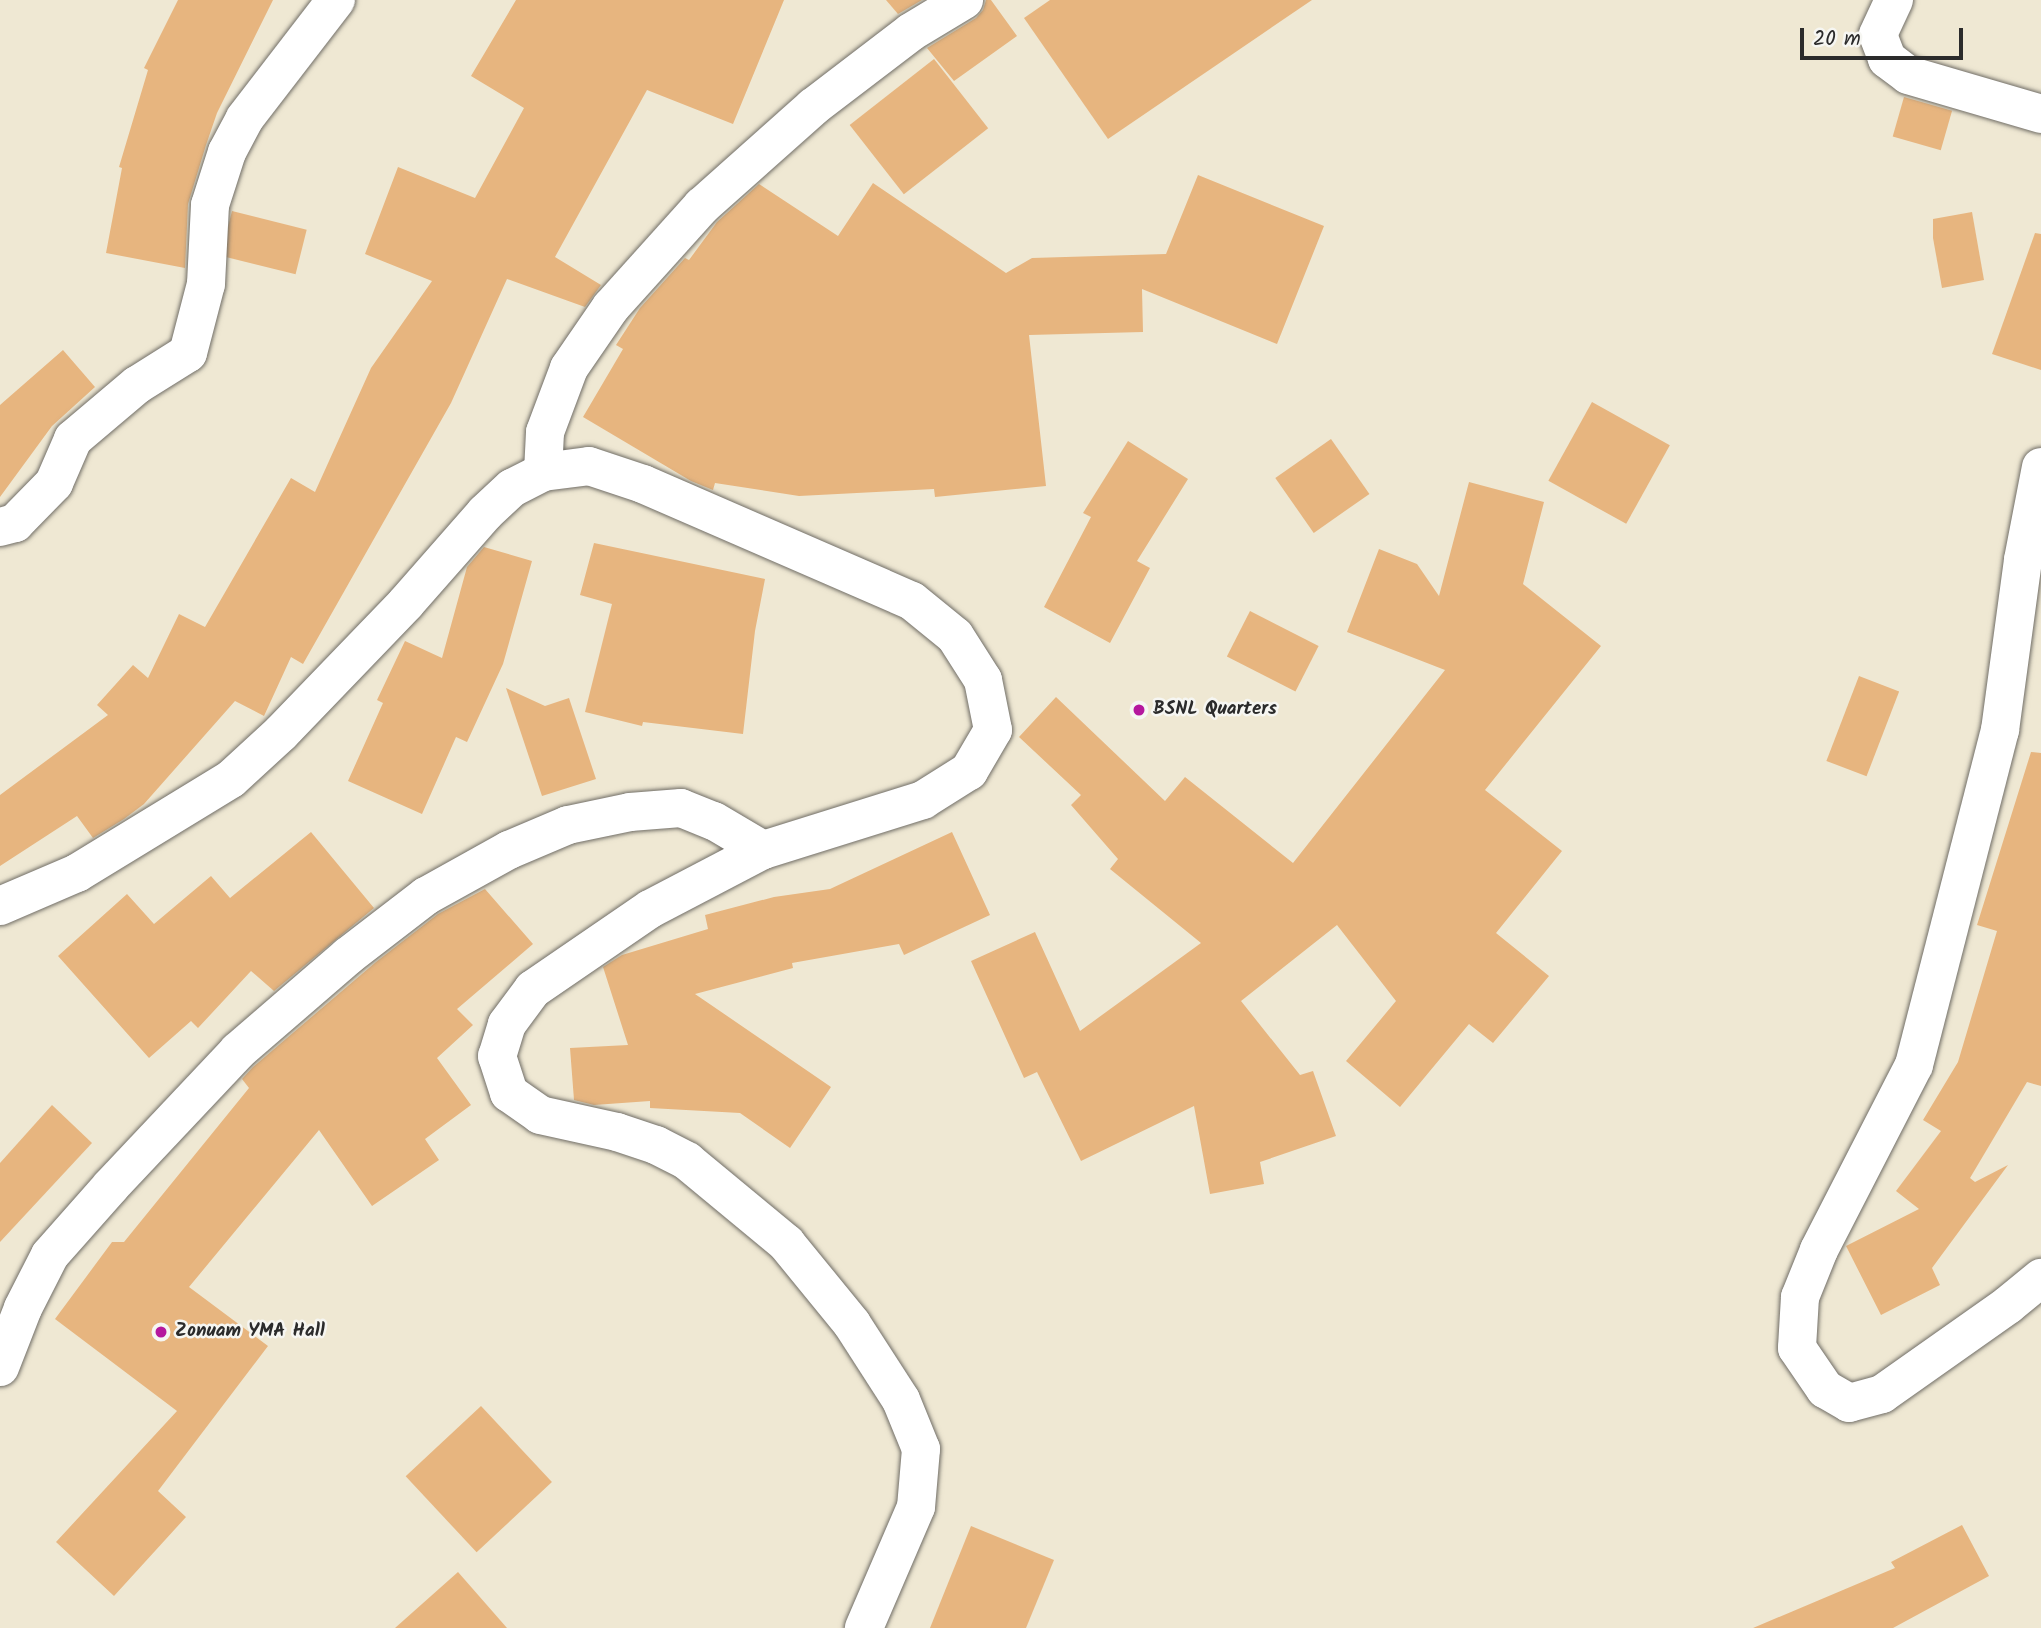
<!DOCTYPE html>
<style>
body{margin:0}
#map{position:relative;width:2041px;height:1628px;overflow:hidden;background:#efe8d3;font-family:Kalam,sans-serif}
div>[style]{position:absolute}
.building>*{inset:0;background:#e7b57f;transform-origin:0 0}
.roads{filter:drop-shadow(0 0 2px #706d66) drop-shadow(0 0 2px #706d66)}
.minor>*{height:38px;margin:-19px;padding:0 19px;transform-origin:19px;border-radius:19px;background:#fff}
.dots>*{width:19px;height:19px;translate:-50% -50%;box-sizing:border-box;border:4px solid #f6f6f2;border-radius:50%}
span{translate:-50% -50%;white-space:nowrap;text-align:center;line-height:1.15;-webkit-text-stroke:5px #f6f6f2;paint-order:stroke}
.poi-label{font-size:19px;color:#2b2b2b;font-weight:700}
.left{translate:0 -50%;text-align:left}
.scale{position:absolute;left:1800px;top:28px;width:163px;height:32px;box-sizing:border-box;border:4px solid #2b2b2b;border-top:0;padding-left:9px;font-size:21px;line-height:24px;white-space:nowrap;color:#2b2b2b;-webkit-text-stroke:5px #f6f6f2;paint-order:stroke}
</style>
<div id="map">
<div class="building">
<i style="clip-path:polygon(178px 0,273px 0,217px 113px,206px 145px,188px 204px,185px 268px,106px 253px,122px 168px,119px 167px,148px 70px,144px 68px)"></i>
<i style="clip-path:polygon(516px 0,784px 0,733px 124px,647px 90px,555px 257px,601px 285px,585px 307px,507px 279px,451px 403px,303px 664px,291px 657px,264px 716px,235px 701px,144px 804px,124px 819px,93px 838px,77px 816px,0 866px,0 795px,108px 715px,97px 705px,133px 665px,148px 678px,179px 614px,205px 627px,291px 478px,315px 492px,371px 368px,432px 281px,365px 254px,398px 167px,475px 198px,524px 108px,471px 76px)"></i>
<i style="clip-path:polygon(886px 0,922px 0,898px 14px)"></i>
<i style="clip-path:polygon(986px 0,991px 0,1017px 36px,954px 81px,927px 48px,976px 18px,983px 10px)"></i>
<i style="clip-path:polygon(1050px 0,1312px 0,1108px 139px,1024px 18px)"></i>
<i style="left:934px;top:59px;width:88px;height:107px;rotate:52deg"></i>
<i style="left:1904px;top:97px;width:50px;height:41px;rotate:16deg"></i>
<i style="clip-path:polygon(1198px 175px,1324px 226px,1277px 344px,1142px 289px,1143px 332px,1029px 335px,1046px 486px,935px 497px,934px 489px,799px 496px,715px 483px,713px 490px,691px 481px,583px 417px,623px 349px,616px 345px,640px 308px,685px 258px,689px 260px,717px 222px,759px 184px,838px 236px,873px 183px,1006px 273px,1032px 258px,1166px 254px)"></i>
<i style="left:232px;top:211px;width:77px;height:46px;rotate:14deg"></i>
<i style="clip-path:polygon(1972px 212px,1984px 280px,1942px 288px,1933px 238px,1933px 219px)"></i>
<i style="clip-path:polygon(2035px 233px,2041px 234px,2041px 370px,1992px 354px)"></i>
<i style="clip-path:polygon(63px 350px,95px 387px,52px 426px,0 497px,0 405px)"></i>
<i style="left:1592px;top:402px;width:89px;height:90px;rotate:29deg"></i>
<i style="left:1331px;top:439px;width:67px;height:68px;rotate:55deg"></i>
<i style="clip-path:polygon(1128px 441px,1188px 479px,1137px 561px,1150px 568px,1110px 643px,1044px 607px,1091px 517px,1083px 513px)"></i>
<i style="clip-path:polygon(1469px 482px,1544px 502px,1523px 584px,1601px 646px,1485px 790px,1562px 851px,1496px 933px,1549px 976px,1493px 1043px,1469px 1024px,1400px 1107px,1346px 1061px,1396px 1001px,1337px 925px,1241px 1001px,1300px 1075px,1313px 1071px,1336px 1136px,1260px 1162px,1264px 1184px,1210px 1194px,1194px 1106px,1081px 1161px,1037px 1072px,1024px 1078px,971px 961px,1035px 932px,1080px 1031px,1201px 943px,1110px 869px,1118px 859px,1071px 805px,1081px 795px,1019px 737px,1056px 697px,1165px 801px,1185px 777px,1293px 863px,1445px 670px,1347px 632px,1379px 549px,1417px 564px,1439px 596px)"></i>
<i style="clip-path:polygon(594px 543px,765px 579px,755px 631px,743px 734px,643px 722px,642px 726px,585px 712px,612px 604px,580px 595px)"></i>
<i style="clip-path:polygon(484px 547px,532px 561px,503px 664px,467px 742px,456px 737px,422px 814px,348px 781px,383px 703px,377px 700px,405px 641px,442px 658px,467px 567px)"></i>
<i style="left:1250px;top:611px;width:77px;height:51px;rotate:27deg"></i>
<i style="left:1859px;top:676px;width:43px;height:91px;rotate:21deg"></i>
<i style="clip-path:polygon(506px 688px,545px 706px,569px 698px,596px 779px,542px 796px)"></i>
<i style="clip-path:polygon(2031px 752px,2041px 753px,2041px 1086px,2027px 1082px,1970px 1178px,1975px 1182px,2008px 1165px,1932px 1268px,1940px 1285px,1881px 1315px,1846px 1246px,1919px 1209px,1896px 1191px,1941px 1131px,1923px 1120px,1958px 1062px,1997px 931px,1977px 925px)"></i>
<i style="clip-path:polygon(311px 832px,374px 908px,274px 991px,251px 971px,198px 1028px,191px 1021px,149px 1058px,58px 956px,127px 894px,154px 924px,211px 876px,230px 898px)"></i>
<i style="clip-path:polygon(952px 832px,990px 915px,904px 955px,899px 944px,792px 963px,793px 968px,695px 994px,831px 1087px,790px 1148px,740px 1113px,650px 1108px,650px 1101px,594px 1105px,574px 1100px,570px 1048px,628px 1045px,603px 967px,622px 955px,708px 929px,705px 915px,774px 897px,830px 889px)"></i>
<i style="clip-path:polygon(485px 889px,533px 944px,457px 1009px,473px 1025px,437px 1058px,471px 1105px,425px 1139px,439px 1160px,372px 1206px,319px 1130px,189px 1287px,268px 1346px,158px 1491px,186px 1517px,114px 1596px,56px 1542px,177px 1411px,55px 1319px,112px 1242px,124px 1242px,249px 1088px,242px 1079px,253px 1067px,376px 962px,438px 914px)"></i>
<i style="clip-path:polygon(52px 1105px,92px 1143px,0 1242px,0 1163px)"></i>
<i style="left:481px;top:1406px;width:104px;height:103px;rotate:47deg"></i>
<i style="clip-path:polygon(1962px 1525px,1989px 1576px,1893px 1628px,1753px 1628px,1895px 1568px,1891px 1562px)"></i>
<i style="clip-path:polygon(971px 1526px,1054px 1560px,1026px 1628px,930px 1628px)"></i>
<i style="clip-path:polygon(458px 1572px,507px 1628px,395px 1628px)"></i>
</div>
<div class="roads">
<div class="minor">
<i style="left:1894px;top:0;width:38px;rotate:115deg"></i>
<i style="left:1878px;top:35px;width:26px;rotate:69deg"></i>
<i style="left:1887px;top:59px;width:26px;rotate:37deg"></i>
<i style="left:1908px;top:75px;width:139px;rotate:16.3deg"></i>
<i style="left:2041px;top:467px;width:95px;rotate:101deg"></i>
<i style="left:2023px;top:560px;width:172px;rotate:97.7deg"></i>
<i style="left:2000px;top:730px;width:346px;rotate:104.4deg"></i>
<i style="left:1914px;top:1065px;width:208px;rotate:117.2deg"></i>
<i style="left:1819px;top:1250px;width:51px;rotate:112deg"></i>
<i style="left:1800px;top:1297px;width:51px;rotate:93.4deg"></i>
<i style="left:1797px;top:1348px;width:50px;rotate:55.7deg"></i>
<i style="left:1825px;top:1389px;width:28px;rotate:30deg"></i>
<i style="left:1849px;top:1403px;width:34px;rotate:-15deg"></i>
<i style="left:1882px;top:1394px;width:154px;rotate:-35.2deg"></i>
<i style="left:2008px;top:1305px;width:43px;rotate:-39.3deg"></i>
<i style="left:543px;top:472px;width:40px;rotate:-87.1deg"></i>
<i style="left:545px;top:432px;width:68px;rotate:-69.4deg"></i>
<i style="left:569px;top:368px;width:74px;rotate:-55.5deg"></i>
<i style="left:611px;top:307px;width:136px;rotate:-48deg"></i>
<i style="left:702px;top:206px;width:149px;rotate:-41.7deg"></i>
<i style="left:813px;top:107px;width:123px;rotate:-37.4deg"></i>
<i style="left:911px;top:32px;width:62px;rotate:-31.1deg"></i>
<i style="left:0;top:527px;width:16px;rotate:-15deg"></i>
<i style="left:15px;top:523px;width:56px;rotate:-45.7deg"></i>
<i style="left:54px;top:483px;width:48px;rotate:-66.6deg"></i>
<i style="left:73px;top:439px;width:84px;rotate:-40.2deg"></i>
<i style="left:137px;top:385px;width:60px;rotate:-32.1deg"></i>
<i style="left:188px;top:353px;width:71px;rotate:-75.4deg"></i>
<i style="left:206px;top:284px;width:79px;rotate:-87.1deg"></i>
<i style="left:210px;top:205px;width:56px;rotate:-72.2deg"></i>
<i style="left:227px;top:152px;width:38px;rotate:-62deg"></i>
<i style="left:245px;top:118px;width:149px;rotate:-52.4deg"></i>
<i style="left:0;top:906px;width:84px;rotate:-23.2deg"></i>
<i style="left:77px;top:873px;width:180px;rotate:-31.4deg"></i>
<i style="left:231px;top:779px;width:68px;rotate:-42.6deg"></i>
<i style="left:281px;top:733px;width:180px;rotate:-46.1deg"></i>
<i style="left:406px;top:603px;width:120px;rotate:-48.7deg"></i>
<i style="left:485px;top:513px;width:37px;rotate:-43deg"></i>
<i style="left:512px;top:488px;width:35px;rotate:-27deg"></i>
<i style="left:543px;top:472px;width:46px;rotate:-7.4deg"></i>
<i style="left:589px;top:466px;width:57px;rotate:18.4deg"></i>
<i style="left:643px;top:484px;width:293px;rotate:23.5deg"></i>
<i style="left:912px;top:601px;width:55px;rotate:39.1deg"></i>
<i style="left:955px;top:636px;width:52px;rotate:57.5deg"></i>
<i style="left:983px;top:680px;width:51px;rotate:78.7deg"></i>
<i style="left:993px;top:730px;width:48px;rotate:120.3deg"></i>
<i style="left:969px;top:771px;width:54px;rotate:147.8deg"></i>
<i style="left:923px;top:800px;width:168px;rotate:162.6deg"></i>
<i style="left:763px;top:850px;width:127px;rotate:152.4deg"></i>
<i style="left:650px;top:909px;width:142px;rotate:145.6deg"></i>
<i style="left:533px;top:989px;width:44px;rotate:126.6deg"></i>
<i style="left:507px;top:1024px;width:34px;rotate:107deg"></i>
<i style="left:497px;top:1056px;width:39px;rotate:72deg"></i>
<i style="left:509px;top:1093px;width:38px;rotate:35deg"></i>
<i style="left:540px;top:1115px;width:79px;rotate:12.4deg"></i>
<i style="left:617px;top:1132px;width:41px;rotate:18.4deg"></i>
<i style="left:656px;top:1145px;width:35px;rotate:27deg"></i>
<i style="left:687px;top:1161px;width:129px;rotate:39.6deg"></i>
<i style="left:786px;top:1243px;width:104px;rotate:50.8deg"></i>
<i style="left:852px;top:1324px;width:90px;rotate:57.2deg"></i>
<i style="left:901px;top:1400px;width:53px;rotate:67.8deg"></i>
<i style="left:921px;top:1449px;width:58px;rotate:94.9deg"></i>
<i style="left:916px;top:1507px;width:132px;rotate:113.3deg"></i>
<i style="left:0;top:1367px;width:63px;rotate:-68.7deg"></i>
<i style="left:23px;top:1308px;width:59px;rotate:-63deg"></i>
<i style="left:50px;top:1255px;width:92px;rotate:-48.5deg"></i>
<i style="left:111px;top:1186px;width:185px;rotate:-46.7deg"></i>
<i style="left:238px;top:1051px;width:145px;rotate:-40.8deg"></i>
<i style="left:348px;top:956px;width:98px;rotate:-37.6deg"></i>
<i style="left:426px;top:896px;width:95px;rotate:-29deg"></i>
<i style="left:509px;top:850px;width:64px;rotate:-23deg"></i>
<i style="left:568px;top:825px;width:63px;rotate:-11.8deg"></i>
<i style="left:630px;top:812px;width:51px;rotate:-4.5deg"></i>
<i style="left:681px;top:808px;width:35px;rotate:22deg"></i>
<i style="left:714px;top:821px;width:57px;rotate:30.6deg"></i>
</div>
</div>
<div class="dots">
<i style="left:1139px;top:710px;background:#b5179e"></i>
<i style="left:161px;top:1332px;background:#b5179e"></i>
</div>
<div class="poi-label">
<span class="left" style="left:1153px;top:710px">BSNL Quarters</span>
<span class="left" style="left:175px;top:1332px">Zonuam YMA Hall</span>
</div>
<div class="scale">20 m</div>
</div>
